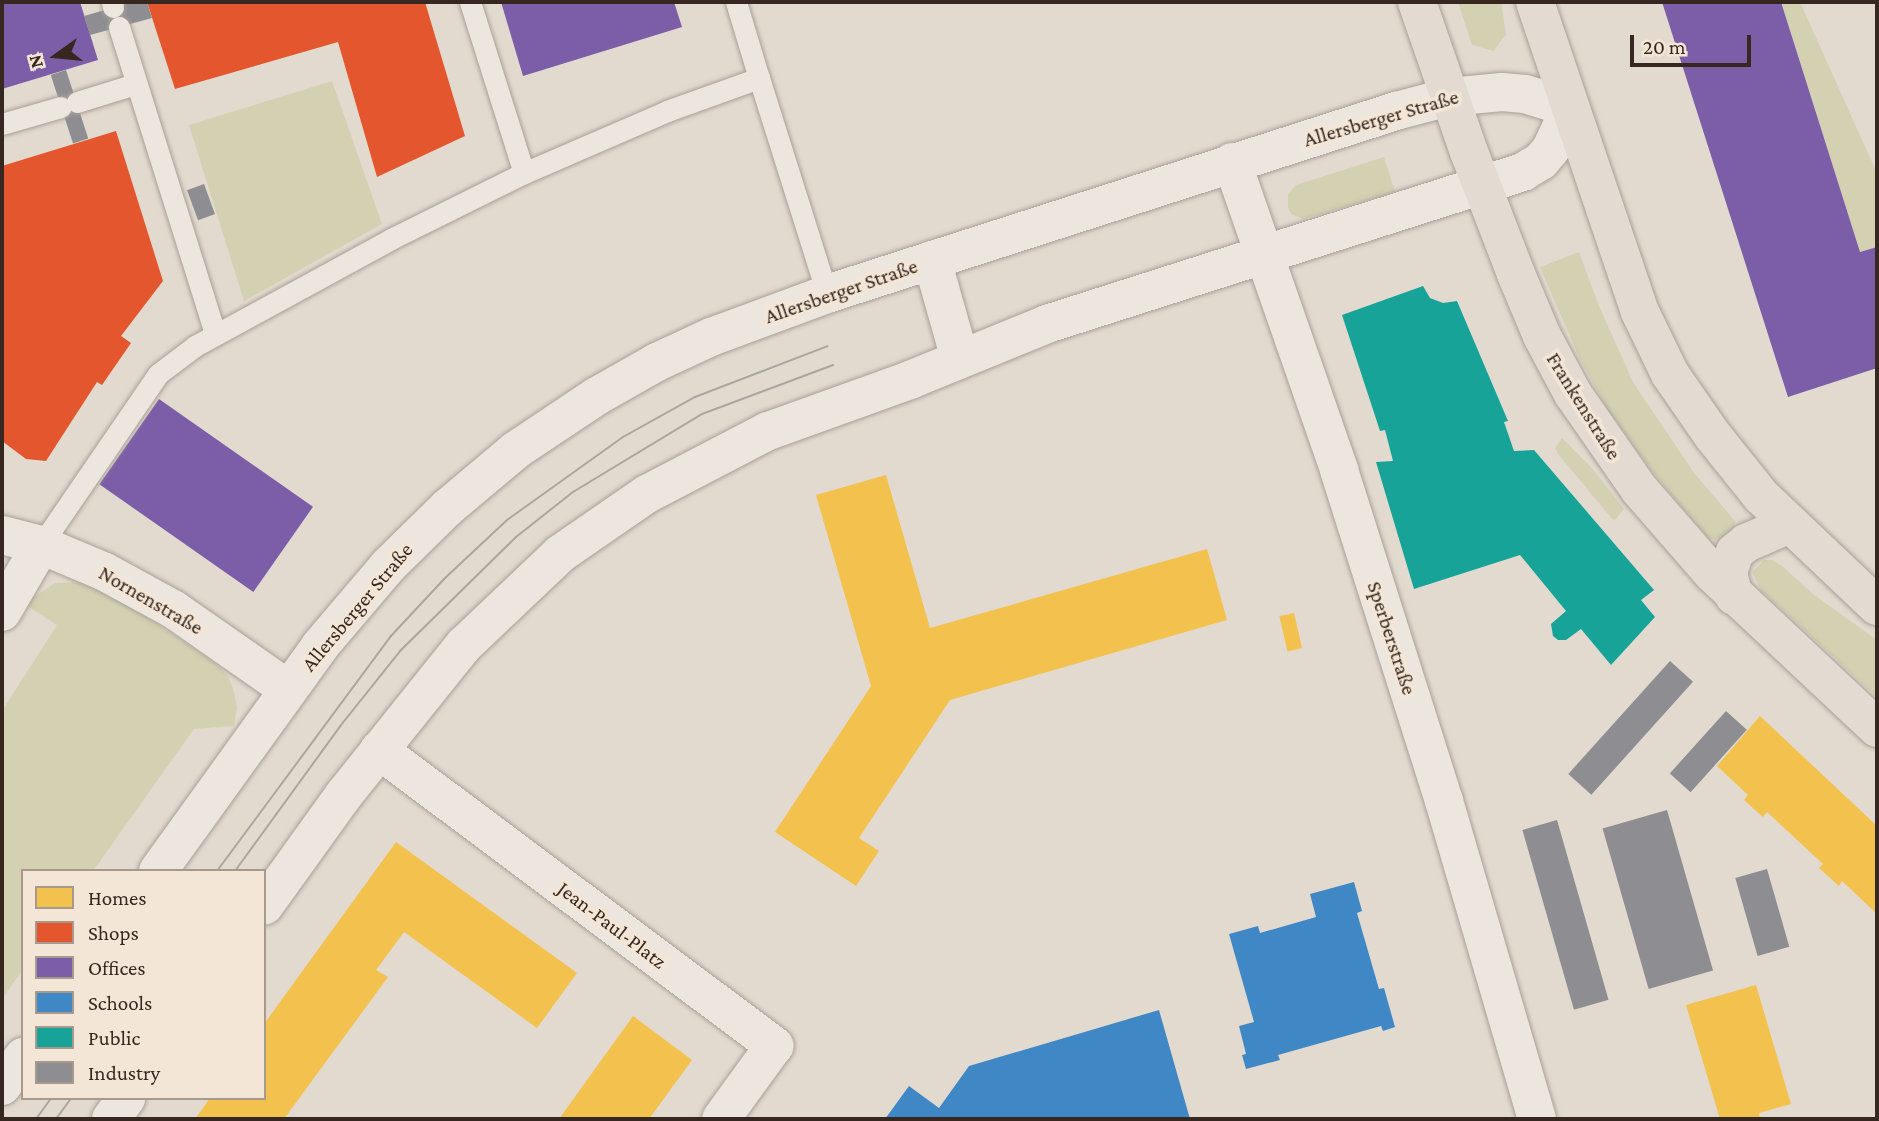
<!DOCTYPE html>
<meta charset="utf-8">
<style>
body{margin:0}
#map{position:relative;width:1879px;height:1121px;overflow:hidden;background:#e3dacf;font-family:"Crimson Pro",serif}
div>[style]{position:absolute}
.green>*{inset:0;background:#d4d0b2}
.homes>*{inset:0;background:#f2c14e;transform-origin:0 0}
.shops>*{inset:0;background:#e4572e}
.offices>*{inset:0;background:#7b5ea7;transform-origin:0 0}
.schools>*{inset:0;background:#3f88c5}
.public>*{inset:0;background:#17a398}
.industry>*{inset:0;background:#8d8d92;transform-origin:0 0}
.roads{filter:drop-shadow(0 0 2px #a8a097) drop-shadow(0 0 2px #a8a097)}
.service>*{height:21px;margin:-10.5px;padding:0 10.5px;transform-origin:10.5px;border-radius:10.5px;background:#ece6df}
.minor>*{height:38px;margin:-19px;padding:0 19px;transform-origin:19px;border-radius:19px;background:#ece6df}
.secondary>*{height:38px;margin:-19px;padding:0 19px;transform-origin:19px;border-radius:19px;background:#ece6df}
.primary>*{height:38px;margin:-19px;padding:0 19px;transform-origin:19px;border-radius:19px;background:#e3dbd2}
.tram>*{height:2px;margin:-1px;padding:0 1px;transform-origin:1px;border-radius:1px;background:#aba59f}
span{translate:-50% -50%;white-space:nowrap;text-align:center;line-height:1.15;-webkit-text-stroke:7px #f3e6d6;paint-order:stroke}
.street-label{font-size:21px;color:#362820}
.frame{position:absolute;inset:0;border:4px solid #362820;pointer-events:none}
.legend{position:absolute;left:21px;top:869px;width:245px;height:231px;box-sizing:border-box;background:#f3e6d6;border:2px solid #a79a8d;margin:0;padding:9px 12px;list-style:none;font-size:21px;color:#362820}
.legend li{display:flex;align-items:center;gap:14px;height:35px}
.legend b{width:35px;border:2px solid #a79a8d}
.north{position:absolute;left:21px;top:21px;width:70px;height:70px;-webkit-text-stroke:5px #f3e6d6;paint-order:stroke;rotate:255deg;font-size:19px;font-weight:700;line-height:28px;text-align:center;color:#362820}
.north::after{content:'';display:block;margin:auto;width:24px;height:32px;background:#362820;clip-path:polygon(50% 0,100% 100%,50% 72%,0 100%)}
.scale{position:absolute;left:1630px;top:35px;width:121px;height:32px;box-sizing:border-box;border:4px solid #362820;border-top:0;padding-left:9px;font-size:21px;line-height:24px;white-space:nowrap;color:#362820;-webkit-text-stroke:5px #f3e6d6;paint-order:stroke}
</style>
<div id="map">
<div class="green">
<i style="clip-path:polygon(1458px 2px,1501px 2px,1506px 34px,1494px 51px,1472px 45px)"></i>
<i style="clip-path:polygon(1781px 2px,1800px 2px,1877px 173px,1877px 247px,1860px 252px)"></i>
<i style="clip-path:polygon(332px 81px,382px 224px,244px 301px,189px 125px)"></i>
<i style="clip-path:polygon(1384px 157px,1395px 192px,1303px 219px,1291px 214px,1288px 207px,1288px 194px,1296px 185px)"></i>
<i style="clip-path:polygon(1579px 252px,1599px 306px,1634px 384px,1695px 474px,1735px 521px,1734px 529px,1720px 540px,1709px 539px,1656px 476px,1606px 407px,1579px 357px,1540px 267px)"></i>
<i style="clip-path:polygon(1562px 438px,1592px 468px,1624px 509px,1614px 521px,1558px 454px,1555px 448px)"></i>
<i style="clip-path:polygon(1764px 560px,1773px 560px,1782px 566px,1813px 594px,1877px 640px,1877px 697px,1761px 590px,1752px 572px)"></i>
<i style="clip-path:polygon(95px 582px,214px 662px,228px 676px,234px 691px,237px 708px,234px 726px,194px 729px,93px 871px,23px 871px,23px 969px,2px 999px,2px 711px,57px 625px,24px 604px,55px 583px)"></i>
</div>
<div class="homes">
<i style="clip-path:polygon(886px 475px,930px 628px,1207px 549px,1227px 620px,950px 700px,859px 838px,879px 851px,856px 886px,775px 832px,871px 686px,816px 495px)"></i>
<i style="left:1294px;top:613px;width:36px;height:15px;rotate:77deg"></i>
<i style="clip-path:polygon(1760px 716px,1877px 826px,1877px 914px,1842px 881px,1839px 886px,1819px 868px,1823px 864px,1767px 812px,1763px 817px,1744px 800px,1748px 795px,1717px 766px)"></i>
<i style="clip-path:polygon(396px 842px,577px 973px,537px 1028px,404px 932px,376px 970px,388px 977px,284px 1119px,195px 1119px,210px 1098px,264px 1098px,264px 1024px)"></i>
<i style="clip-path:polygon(1756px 985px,1791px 1104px,1759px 1113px,1760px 1119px,1720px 1119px,1686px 1005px)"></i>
<i style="clip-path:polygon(633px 1016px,692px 1060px,649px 1119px,559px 1119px)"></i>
</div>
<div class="shops">
<i style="clip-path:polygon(147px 2px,425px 2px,465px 136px,377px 177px,338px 42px,175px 89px)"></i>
<i style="clip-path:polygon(116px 131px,163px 281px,121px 336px,131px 343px,102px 385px,97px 382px,46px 461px,26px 459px,2px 441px,2px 166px)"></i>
</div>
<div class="offices">
<i style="clip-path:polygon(2px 2px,80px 2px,98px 60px,2px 89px)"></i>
<i style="clip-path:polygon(501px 2px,674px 2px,682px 27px,523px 76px)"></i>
<i style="clip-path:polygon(1662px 2px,1781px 2px,1860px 252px,1877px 247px,1877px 368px,1788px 397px)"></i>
<i style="left:159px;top:399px;width:188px;height:104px;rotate:35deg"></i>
</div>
<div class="schools">
<i style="clip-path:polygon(1354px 882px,1362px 911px,1357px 913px,1379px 989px,1384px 988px,1395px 1027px,1383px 1031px,1381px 1026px,1278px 1055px,1280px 1060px,1246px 1069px,1242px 1055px,1246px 1054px,1239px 1026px,1254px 1022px,1229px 934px,1258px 926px,1260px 933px,1316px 917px,1310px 894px)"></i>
<i style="clip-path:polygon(1159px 1010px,1190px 1119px,885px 1119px,909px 1086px,939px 1108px,969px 1066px)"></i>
</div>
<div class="public">
<i style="clip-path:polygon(1423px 286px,1430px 298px,1443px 303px,1457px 301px,1508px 421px,1504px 422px,1514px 451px,1534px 450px,1654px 590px,1641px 600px,1655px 617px,1611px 665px,1581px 629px,1566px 640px,1558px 640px,1553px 636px,1551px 624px,1566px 611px,1520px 555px,1414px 589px,1376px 462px,1393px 461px,1385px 430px,1380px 431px,1342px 315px)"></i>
</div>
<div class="industry">
<i style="clip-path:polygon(133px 2px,147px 2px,152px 18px,90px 35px,84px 16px)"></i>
<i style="left:66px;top:70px;width:72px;height:16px;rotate:72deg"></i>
<i style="left:204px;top:184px;width:32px;height:18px;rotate:70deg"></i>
<i style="left:1670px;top:661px;width:31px;height:152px;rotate:42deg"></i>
<i style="left:1726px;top:711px;width:28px;height:84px;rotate:42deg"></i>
<i style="left:1667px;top:810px;width:167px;height:67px;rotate:74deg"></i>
<i style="left:1557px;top:820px;width:187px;height:36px;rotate:74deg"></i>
<i style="left:1767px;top:869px;width:81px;height:33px;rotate:74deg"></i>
</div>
<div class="roads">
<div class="service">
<i style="left:112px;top:2px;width:5px;rotate:79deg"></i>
<i style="left:470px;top:2px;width:179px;rotate:72.5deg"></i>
<i style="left:736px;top:2px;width:79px;rotate:73.2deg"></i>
<i style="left:119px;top:27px;width:322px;rotate:72.6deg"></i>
<i style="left:77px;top:102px;width:61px;rotate:-17.2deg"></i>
<i style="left:2px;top:124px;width:61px;rotate:-16.1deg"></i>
<i style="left:41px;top:545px;width:207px;rotate:-55.6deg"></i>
<i style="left:158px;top:374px;width:46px;rotate:-37.1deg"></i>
<i style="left:195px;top:346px;width:223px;rotate:-28.6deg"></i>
<i style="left:391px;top:239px;width:148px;rotate:-26.4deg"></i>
<i style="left:524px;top:173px;width:156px;rotate:-23.4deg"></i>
<i style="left:667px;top:111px;width:98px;rotate:-19.7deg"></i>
<i style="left:759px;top:78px;width:226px;rotate:72.5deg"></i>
</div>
<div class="minor">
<i style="left:1232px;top:162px;width:326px;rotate:70.8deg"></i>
<i style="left:1339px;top:470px;width:347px;rotate:72.4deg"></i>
<i style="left:1444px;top:801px;width:331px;rotate:73.7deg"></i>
<i style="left:2px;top:535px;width:40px;rotate:14.4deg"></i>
<i style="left:41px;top:545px;width:69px;rotate:22.9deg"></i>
<i style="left:105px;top:572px;width:77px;rotate:28.6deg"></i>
<i style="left:173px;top:609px;width:141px;rotate:34.9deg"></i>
<i style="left:2px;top:612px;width:78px;rotate:-59.8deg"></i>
<i style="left:379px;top:750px;width:494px;rotate:36.8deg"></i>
<i style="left:774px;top:1046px;width:90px;rotate:126deg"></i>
</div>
<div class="secondary">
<i style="left:932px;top:260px;width:103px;rotate:74.2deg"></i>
<i style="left:158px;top:871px;width:277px;rotate:-54.2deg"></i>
<i style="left:320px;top:646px;width:106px;rotate:-49.6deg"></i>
<i style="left:389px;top:565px;width:81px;rotate:-44.5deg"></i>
<i style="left:447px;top:508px;width:90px;rotate:-40deg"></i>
<i style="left:516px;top:450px;width:97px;rotate:-33.7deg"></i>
<i style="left:597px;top:396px;width:69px;rotate:-29.5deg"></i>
<i style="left:657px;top:362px;width:60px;rotate:-24.8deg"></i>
<i style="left:711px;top:337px;width:124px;rotate:-20.3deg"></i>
<i style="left:827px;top:294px;width:598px;rotate:-17.83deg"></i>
<i style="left:1396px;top:111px;width:55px;rotate:-14.8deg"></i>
<i style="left:1449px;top:97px;width:53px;rotate:-5.4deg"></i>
<i style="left:1502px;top:92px;width:23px;rotate:5deg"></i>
<i style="left:1525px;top:94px;width:47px;rotate:17.3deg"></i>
<i style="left:1570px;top:108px;width:45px;rotate:114.9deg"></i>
<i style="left:1551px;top:149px;width:16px;rotate:130deg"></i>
<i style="left:1541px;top:161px;width:21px;rotate:149deg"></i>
<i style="left:1523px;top:172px;width:500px;rotate:162.3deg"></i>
<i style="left:1047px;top:324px;width:148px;rotate:157.8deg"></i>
<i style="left:910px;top:380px;width:151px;rotate:160.2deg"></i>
<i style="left:768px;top:431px;width:136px;rotate:152.5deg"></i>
<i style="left:647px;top:494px;width:106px;rotate:145.4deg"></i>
<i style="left:560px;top:554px;width:132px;rotate:136.5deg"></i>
<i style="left:464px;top:645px;width:193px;rotate:128.7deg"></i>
<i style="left:343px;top:796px;width:135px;rotate:125.7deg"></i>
<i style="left:2px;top:1086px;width:36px;rotate:-54deg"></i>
<i style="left:111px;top:1119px;width:26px;rotate:-54deg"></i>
</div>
<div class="primary">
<i style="left:1417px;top:2px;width:159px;rotate:70.9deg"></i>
<i style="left:1469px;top:152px;width:131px;rotate:68.9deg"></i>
<i style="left:1516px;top:274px;width:67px;rotate:67.2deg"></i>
<i style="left:1542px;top:336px;width:66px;rotate:61.9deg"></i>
<i style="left:1573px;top:394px;width:116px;rotate:55.2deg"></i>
<i style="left:1639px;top:489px;width:113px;rotate:49deg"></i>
<i style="left:1713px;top:574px;width:225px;rotate:43.2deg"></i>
<i style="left:1535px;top:2px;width:327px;rotate:71.3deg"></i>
<i style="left:1640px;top:312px;width:69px;rotate:64.2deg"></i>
<i style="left:1670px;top:374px;width:75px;rotate:55.3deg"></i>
<i style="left:1713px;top:436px;width:77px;rotate:51.3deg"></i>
<i style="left:1761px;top:496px;width:160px;rotate:43.5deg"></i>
<i style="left:1734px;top:596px;width:24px;rotate:-105deg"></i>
<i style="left:1728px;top:573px;width:22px;rotate:-72deg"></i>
<i style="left:1735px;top:552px;width:14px;rotate:-39deg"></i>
<i style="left:1746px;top:543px;width:48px;rotate:-23.4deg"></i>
</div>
</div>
<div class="tram">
<i style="left:217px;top:871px;width:291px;rotate:-53.5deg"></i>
<i style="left:390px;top:637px;width:79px;rotate:-47deg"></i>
<i style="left:444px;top:579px;width:86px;rotate:-43.1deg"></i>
<i style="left:507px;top:520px;width:143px;rotate:-35.6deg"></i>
<i style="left:623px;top:437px;width:82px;rotate:-29.1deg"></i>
<i style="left:695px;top:397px;width:142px;rotate:-21deg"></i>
<i style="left:235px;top:871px;width:180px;rotate:-54deg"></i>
<i style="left:341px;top:725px;width:95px;rotate:-51.4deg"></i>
<i style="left:400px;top:651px;width:163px;rotate:-44.5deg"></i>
<i style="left:516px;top:537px;width:73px;rotate:-38.3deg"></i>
<i style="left:573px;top:492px;width:151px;rotate:-31.2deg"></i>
<i style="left:702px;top:414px;width:140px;rotate:-20.5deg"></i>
<i style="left:36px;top:1119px;width:26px;rotate:-54deg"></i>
<i style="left:56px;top:1119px;width:26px;rotate:-54deg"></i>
</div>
<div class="street-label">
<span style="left:1381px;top:118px;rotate:-16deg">Allersberger Straße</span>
<span style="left:841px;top:291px;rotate:-19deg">Allersberger Straße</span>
<span style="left:1584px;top:406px;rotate:58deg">Frankenstraße</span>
<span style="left:151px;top:600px;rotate:30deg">Nornenstraße</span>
<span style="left:357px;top:607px;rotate:-50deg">Allersberger Straße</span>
<span style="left:1392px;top:638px;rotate:72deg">Sperberstraße</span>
<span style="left:612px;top:925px;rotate:37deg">Jean-Paul-Platz</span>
</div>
<div class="frame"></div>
<ul class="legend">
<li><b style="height:19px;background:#f2c14e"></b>Homes</li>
<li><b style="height:19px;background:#e4572e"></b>Shops</li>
<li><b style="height:19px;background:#7b5ea7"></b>Offices</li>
<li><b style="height:19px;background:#3f88c5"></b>Schools</li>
<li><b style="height:19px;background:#17a398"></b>Public</li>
<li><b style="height:19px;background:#8d8d92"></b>Industry</li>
</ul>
<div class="north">N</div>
<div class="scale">20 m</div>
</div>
